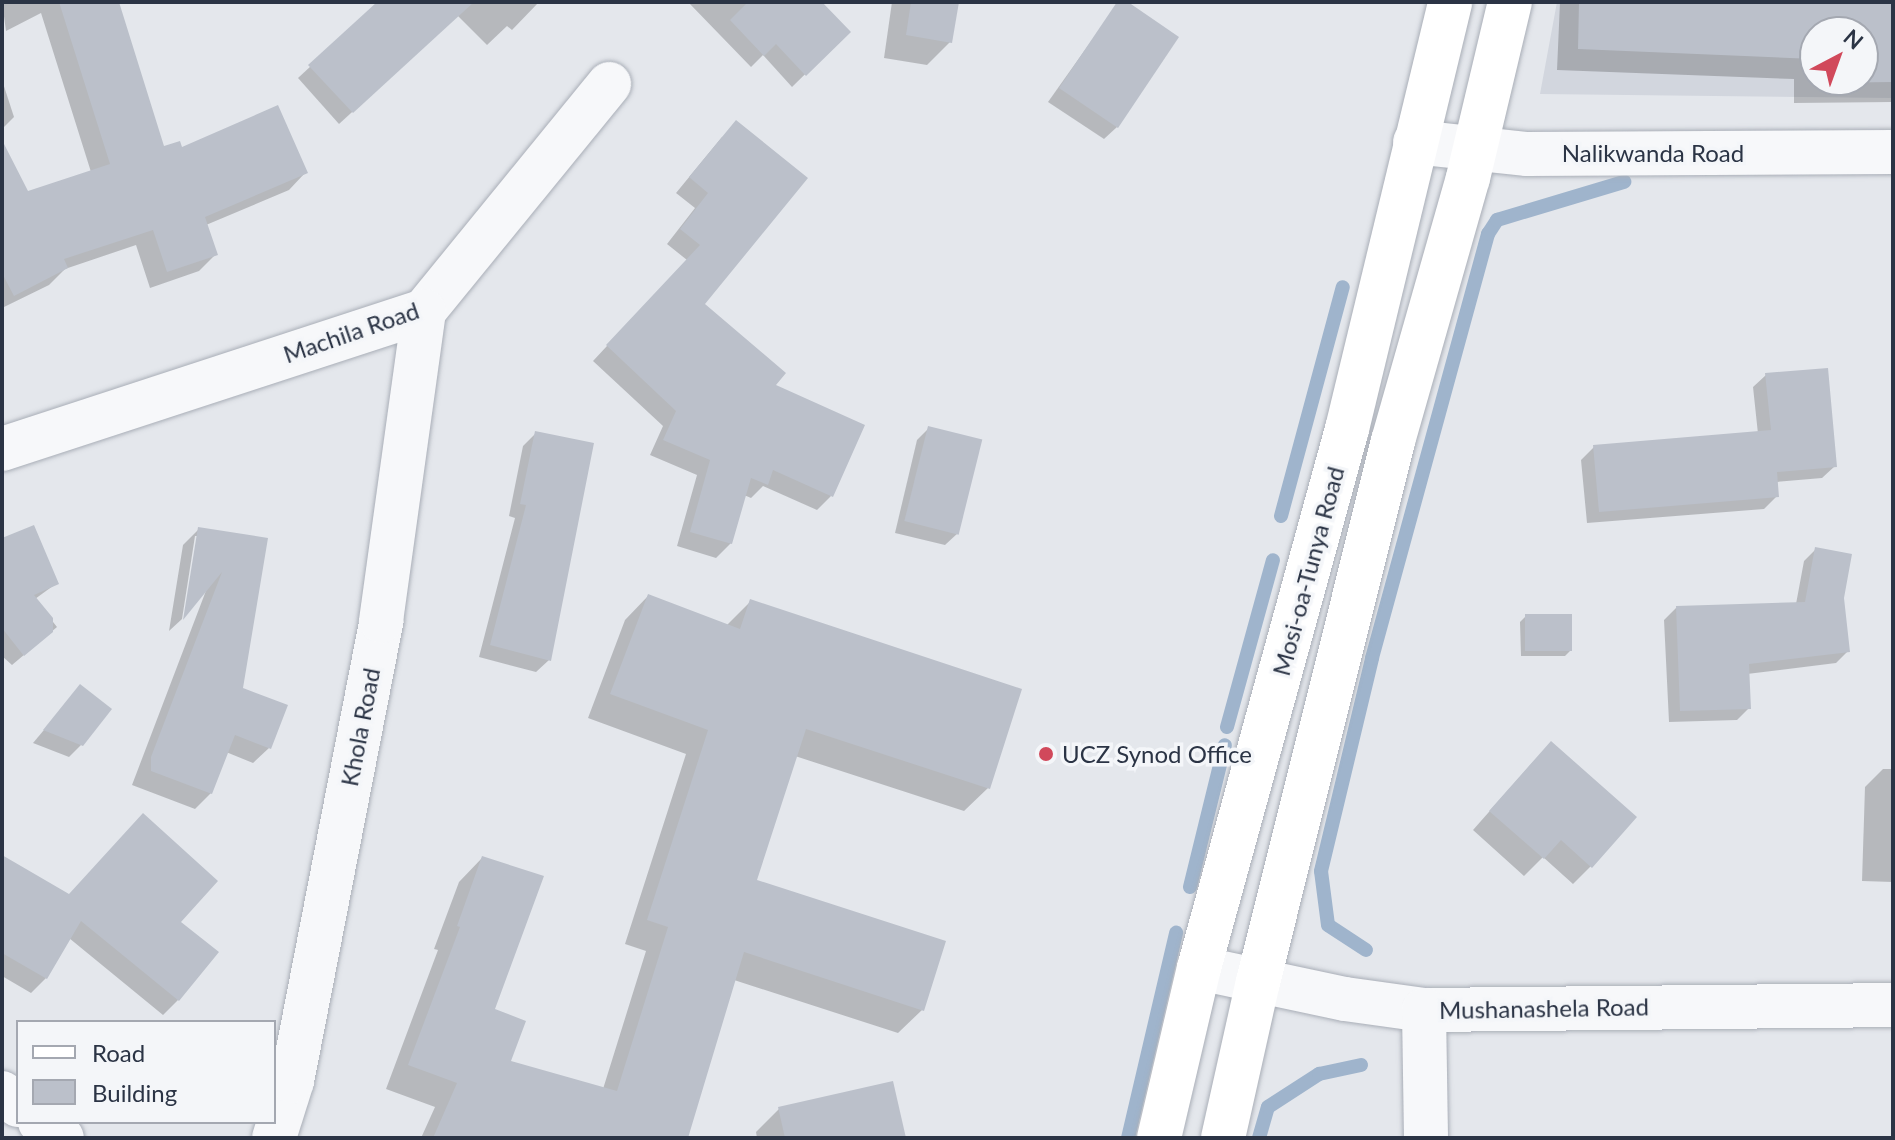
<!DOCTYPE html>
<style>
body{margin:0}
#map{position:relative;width:1895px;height:1140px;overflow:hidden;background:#e4e7ec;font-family:Lato,sans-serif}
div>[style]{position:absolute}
.built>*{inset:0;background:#d2d6de}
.shadow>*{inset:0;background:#0003}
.stream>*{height:14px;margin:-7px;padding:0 7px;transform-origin:7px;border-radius:7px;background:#9fb4cc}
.building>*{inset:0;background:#bbc0ca;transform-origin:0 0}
.roads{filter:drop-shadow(0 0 2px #a9aeb7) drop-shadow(0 0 2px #a9aeb7)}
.minor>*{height:44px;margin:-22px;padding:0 22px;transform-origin:22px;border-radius:22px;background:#f7f8fa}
.secondary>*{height:44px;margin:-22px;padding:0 22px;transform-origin:22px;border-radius:22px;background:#fff}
.dots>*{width:22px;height:22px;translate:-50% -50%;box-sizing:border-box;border:4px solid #f4f6f9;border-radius:50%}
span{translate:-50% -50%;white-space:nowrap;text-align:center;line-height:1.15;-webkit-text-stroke:7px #f4f6f9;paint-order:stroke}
.street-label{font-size:24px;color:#2b3445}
.poi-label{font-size:24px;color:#2b3445}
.left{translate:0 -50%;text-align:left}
.frame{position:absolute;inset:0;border:4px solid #2b3445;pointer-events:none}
.legend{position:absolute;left:16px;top:1020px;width:260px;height:104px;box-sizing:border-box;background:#f4f6f9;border:2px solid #a4a8b1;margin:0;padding:10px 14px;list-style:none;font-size:24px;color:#2b3445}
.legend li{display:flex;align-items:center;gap:16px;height:40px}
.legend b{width:40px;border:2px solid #a4a8b1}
.north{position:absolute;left:1799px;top:16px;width:80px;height:80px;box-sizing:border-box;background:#f4f6f9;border:2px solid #a4a8b1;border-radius:50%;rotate:41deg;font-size:22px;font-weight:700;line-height:32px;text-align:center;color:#2b3445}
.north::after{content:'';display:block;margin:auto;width:28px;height:36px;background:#d1495b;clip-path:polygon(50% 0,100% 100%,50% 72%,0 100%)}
</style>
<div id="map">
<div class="built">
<i style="clip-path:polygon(evenodd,1557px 2px,1893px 2px,1893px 98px,1540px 94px,1557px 2px,1815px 32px,1863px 32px,1863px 80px,1815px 80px,1815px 32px)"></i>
</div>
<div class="shadow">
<i style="clip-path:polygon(2px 2px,88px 2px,163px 149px,305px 173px,289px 190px,206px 225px,216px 254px,199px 271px,150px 288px,136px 245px,65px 269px,49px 285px,2px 308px,2px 145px,27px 193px,91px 172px,41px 13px,6px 31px)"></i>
<i style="clip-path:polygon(380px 2px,399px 2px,420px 50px,339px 124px,298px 78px)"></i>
<i style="clip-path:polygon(462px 2px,539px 2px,512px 30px,507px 26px,487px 45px,453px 11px)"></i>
<i style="clip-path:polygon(688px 2px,819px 2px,848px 32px,792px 87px,763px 55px,751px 67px)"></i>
<i style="clip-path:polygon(892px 2px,957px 2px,950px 42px,927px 65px,884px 58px)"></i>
<i style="clip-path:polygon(1119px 2px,1124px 2px,1117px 127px,1104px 139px,1048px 102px)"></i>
<i style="clip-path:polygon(evenodd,1560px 2px,1893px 2px,1893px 102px,1794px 103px,1794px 79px,1557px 70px,1560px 2px,1815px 32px,1863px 32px,1863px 80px,1815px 80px,1815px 32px)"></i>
<i style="clip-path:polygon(2px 80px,14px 117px,2px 129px)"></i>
<i style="clip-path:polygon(722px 137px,703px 304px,772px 386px,831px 496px,817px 510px,763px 486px,751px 498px,744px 495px,731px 543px,716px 558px,677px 546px,697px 475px,650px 455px,663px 426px,593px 361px,687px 260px,667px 244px,695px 208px,676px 193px)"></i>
<i style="clip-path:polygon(1766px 375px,1835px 466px,1822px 478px,1776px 482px,1777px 496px,1764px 509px,1587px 523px,1581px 460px,1594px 447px,1758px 434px,1753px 387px)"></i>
<i style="clip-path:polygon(929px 428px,958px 533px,945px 545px,895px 533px,917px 440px)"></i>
<i style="clip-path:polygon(536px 433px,549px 660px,536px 672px,479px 657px,515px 518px,509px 516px,523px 446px)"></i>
<i style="clip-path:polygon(199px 529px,266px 540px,241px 689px,269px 748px,253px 763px,226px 752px,211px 793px,195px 809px,132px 785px,207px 588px,199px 536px,195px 536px,182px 619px,169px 631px,183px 545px)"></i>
<i style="clip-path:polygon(2px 540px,57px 583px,35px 599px,57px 627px,12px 665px,2px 656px)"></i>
<i style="clip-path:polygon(1816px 549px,1842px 598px,1848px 651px,1836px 663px,1747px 674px,1749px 708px,1737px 720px,1669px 722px,1664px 620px,1676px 608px,1796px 604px,1804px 561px)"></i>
<i style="clip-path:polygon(648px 596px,726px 626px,750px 602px,988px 788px,964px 811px,795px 756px,755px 881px,922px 1010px,898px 1033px,734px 980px,686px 1138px,421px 1138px,435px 1107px,386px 1089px,438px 950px,434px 949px,459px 882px,482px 858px,493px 1010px,509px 1062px,603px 1089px,646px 951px,625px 944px,686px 754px,588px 718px,625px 620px)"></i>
<i style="clip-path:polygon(1526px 616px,1571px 650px,1565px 656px,1521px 656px,1520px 622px)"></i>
<i style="clip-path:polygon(81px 686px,82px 744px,69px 757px,33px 743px)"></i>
<i style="clip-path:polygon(1533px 762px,1591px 866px,1573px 884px,1543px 857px,1524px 876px,1473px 830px)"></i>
<i style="clip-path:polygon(1883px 769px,1893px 769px,1893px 882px,1862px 881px,1865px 787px)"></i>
<i style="clip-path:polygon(2px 857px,69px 896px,178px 922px,178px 1000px,163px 1015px,69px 938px,46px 978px,31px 993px,2px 976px)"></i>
<i style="clip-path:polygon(779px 1109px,904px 1138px,757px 1138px,756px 1132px)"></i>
</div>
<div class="stream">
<i style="left:1281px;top:516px;width:237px;rotate:-74.9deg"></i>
<i style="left:1227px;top:727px;width:173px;rotate:-74.6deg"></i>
<i style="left:1190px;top:887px;width:146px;rotate:-76.2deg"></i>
<i style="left:1366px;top:950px;width:45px;rotate:-146.7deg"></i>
<i style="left:1328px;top:925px;width:54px;rotate:-97.4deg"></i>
<i style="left:1321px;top:871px;width:219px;rotate:-76.5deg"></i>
<i style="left:1372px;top:658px;width:440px;rotate:-74.7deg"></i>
<i style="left:1488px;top:234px;width:17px;rotate:-57deg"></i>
<i style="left:1497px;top:220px;width:133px;rotate:-16.7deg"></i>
<i style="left:1128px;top:1138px;width:211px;rotate:-76.8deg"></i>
<i style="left:1259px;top:1138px;width:32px;rotate:-74deg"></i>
<i style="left:1268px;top:1107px;width:61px;rotate:-32.9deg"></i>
<i style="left:1319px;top:1074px;width:43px;rotate:-12.1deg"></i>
</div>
<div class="building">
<i style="clip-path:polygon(59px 2px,119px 2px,164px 146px,180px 141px,182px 147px,278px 105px,308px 173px,205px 217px,218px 255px,167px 272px,153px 230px,64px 259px,68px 268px,14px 296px,2px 273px,2px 140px,28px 191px,110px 164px)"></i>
<i style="clip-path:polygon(377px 2px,474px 2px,353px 113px,308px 65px)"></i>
<i style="clip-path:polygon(748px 2px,822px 2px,851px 32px,806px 76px,776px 44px,764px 56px,730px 20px)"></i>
<i style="clip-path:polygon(911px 2px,959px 2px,952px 43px,906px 35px)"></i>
<i style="clip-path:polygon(1117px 2px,1128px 2px,1179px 37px,1118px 128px,1059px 88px)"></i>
<i style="clip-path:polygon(evenodd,1579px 2px,1893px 2px,1893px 82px,1815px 83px,1814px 59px,1578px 49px,1579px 2px,1815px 32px,1863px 32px,1863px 80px,1815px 80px,1815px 32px)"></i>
<i style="clip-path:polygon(736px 120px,808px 178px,705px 304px,786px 373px,776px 385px,865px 425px,833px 497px,773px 470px,768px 485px,751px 478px,732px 544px,690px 532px,710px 460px,663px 440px,676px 411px,606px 345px,700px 245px,680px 229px,708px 193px,689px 177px)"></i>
<i style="clip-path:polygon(1828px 368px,1837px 467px,1777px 472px,1779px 497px,1599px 512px,1593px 445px,1771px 430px,1765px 373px)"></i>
<i style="left:928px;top:426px;width:56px;height:98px;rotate:14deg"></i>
<i style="clip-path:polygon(535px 431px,594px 443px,551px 661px,490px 645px,526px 505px,520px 504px)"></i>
<i style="clip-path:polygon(34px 525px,59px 584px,34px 595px,53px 618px,53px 632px,24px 656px,2px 628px,2px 538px)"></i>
<i style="clip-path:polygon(198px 527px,268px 538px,243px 688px,288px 705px,271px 749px,235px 735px,212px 794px,151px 771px,151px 757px,222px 572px,183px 620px)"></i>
<i style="clip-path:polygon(1815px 547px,1852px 554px,1844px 598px,1850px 652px,1749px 664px,1751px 709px,1680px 711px,1676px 606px,1805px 602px)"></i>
<i style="clip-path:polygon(648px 594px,740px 629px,750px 599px,1022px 689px,990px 789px,806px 729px,757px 880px,946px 941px,924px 1011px,744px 952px,688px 1138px,433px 1138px,457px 1083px,408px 1065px,460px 927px,457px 926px,482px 856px,544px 876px,495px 1009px,526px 1021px,511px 1061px,617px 1091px,668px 927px,647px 920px,708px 730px,610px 694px)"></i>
<i style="left:1525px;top:614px;width:47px;height:37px"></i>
<i style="clip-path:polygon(80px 684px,112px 709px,83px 746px,43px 730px)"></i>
<i style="clip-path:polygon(1551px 741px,1637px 817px,1592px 868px,1561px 840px,1544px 859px,1489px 811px)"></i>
<i style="clip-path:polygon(143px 813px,218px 881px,181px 922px,219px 952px,179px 1001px,81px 921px,47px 979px,2px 953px,2px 855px,69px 894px)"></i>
<i style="clip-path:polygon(893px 1081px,906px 1138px,785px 1138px,778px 1107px)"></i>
</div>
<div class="roads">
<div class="minor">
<i style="left:1415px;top:142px;width:113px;rotate:6.1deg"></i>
<i style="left:1527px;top:154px;width:366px;rotate:-0.3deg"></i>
<i style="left:2px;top:449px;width:444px;rotate:-18.1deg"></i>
<i style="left:424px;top:311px;width:293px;rotate:-50.8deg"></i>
<i style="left:1199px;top:968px;width:149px;rotate:12deg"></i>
<i style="left:1345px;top:999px;width:80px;rotate:7.9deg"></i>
<i style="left:1424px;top:1010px;width:469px;rotate:-0.6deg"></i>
<i style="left:1424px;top:1010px;width:128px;rotate:89.1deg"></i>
<i style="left:2px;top:1093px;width:20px;rotate:37deg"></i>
<i style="left:40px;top:1122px;width:27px;rotate:36deg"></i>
<i style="left:274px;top:1138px;width:60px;rotate:-72.5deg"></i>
<i style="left:292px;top:1081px;width:469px;rotate:-79deg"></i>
<i style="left:381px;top:621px;width:313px;rotate:-82.1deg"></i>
</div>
<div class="secondary">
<i style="left:1159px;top:1138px;width:175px;rotate:-76.8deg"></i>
<i style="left:1199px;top:968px;width:559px;rotate:-74.65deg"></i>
<i style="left:1347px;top:429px;width:439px;rotate:-76.4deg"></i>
<i style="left:1223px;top:1138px;width:160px;rotate:-77.4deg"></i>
<i style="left:1258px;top:982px;width:558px;rotate:-75.99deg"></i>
<i style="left:1393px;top:441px;width:273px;rotate:-74.1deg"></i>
<i style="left:1468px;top:178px;width:181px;rotate:-76.6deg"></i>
</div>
</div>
<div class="dots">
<i style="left:1046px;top:754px;background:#d1495b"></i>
</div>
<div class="street-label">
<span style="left:1653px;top:153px">Nalikwanda Road</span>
<span style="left:351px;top:332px;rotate:-19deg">Machila Road</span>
<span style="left:1308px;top:571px;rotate:-75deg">Mosi-oa-Tunya Road</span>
<span style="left:360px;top:727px;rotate:-79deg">Khola Road</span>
<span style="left:1544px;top:1008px;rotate:-1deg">Mushanashela Road</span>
</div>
<div class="poi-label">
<span class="left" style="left:1062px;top:754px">UCZ Synod Office</span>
</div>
<div class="frame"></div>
<ul class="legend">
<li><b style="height:10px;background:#fff"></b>Road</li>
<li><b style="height:22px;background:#bbc0ca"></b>Building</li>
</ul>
<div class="north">N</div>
</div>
